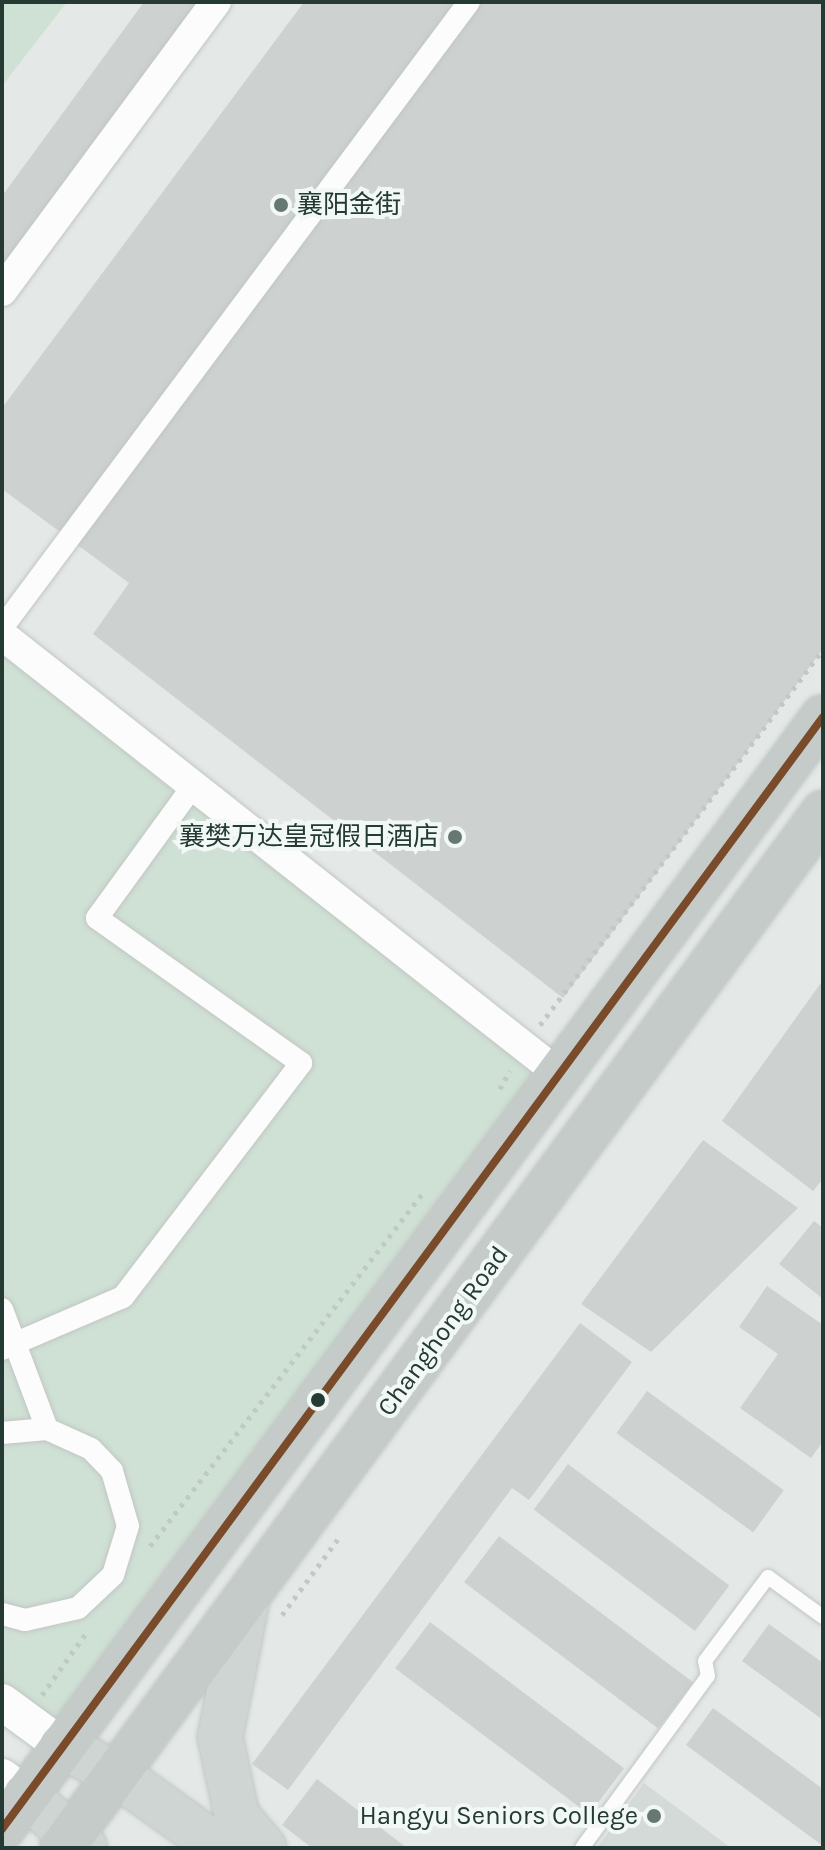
<!DOCTYPE html>
<meta charset="utf-8">
<style>
body{margin:0}
#map{position:relative;width:825px;height:1850px;overflow:hidden;background:#e4e9e7;font-family:Karla,"Noto Sans SC",sans-serif}
div>[style]{position:absolute}
.built>*{inset:0;background:#d3dad7}
.green>*{inset:0;background:#cfe0d4}
.building>*{inset:0;background:#cdd2d0;transform-origin:0 0}
.path>*{height:5px;margin-top:-2.5px;transform-origin:0;background:repeating-linear-gradient(90deg,#c1c9c5 0 4px,transparent 0 10px)}
.roads{filter:drop-shadow(0 0 2px #c1c6c4) drop-shadow(0 0 2px #c1c6c4)}
.service>*{height:14px;margin:-7px;padding:0 7px;transform-origin:7px;border-radius:7px;background:#fbfcfb}
.pedestrian>*{height:22px;margin:-11px;padding:0 11px;transform-origin:11px;border-radius:11px;background:#fbfcfb}
.minor>*{height:30px;margin:-15px;padding:0 15px;transform-origin:15px;border-radius:15px;background:#fbfcfb}
.tertiary>*{height:36px;margin:-18px;padding:0 18px;transform-origin:18px;border-radius:18px;background:#fbfcfb}
.primary>*{height:44px;margin:-22px;padding:0 22px;transform-origin:22px;border-radius:22px;background:#ced5d3}
.trunk>*{height:44px;margin:-22px;padding:0 22px;transform-origin:22px;border-radius:22px;background:#c4cbc9}
.bus-1>*{height:8px;margin:-4px;padding:0 4px;transform-origin:4px;border-radius:4px;background:#7a4b2a}
.dots>*{width:22px;height:22px;translate:-50% -50%;box-sizing:border-box;border:4px solid #f2f8f5;border-radius:50%}
span{translate:-50% -50%;white-space:nowrap;text-align:center;line-height:1.15;-webkit-text-stroke:8px #f2f8f5;paint-order:stroke}
.poi-label{font-size:26px;color:#243a33}
.left{translate:0 -50%;text-align:left}
.right{translate:-100% -50%;text-align:right}
.street-label{font-size:26px;color:#243a33}
.frame{position:absolute;inset:0;border:4px solid #243a33;pointer-events:none}
</style>
<div id="map">
<div class="built">
<i style="clip-path:polygon(644px 1783px,731px 1848px,597px 1848px)"></i>
</div>
<div class="green">
<i style="clip-path:polygon(2px 2px,67px 2px,2px 86px)"></i>
<i style="clip-path:polygon(2px 635px,559px 1074px,62px 1746px,2px 1702px)"></i>
</div>
<div class="building">
<i style="clip-path:polygon(144px 2px,198px 2px,2px 270px,2px 196px)"></i>
<i style="clip-path:polygon(304px 2px,823px 2px,823px 649px,563px 998px,93px 634px,129px 583px,2px 489px,2px 408px)"></i>
<i style="clip-path:polygon(823px 980px,823px 1179px,813px 1191px,722px 1121px)"></i>
<i style="clip-path:polygon(703px 1140px,798px 1208px,651px 1352px,581px 1304px)"></i>
<i style="clip-path:polygon(814px 1221px,823px 1228px,823px 1299px,779px 1264px)"></i>
<i style="clip-path:polygon(767px 1286px,823px 1325px,823px 1441px,811px 1458px,740px 1408px,778px 1354px,739px 1327px)"></i>
<i style="clip-path:polygon(580px 1323px,632px 1362px,529px 1500px,512px 1488px,288px 1790px,252px 1764px)"></i>
<i style="left:647px;top:1391px;width:169px;height:52px;rotate:36deg"></i>
<i style="left:568px;top:1464px;width:202px;height:57px;rotate:37deg"></i>
<i style="left:499px;top:1536px;width:243px;height:58px;rotate:37deg"></i>
<i style="left:430px;top:1622px;width:243px;height:58px;rotate:37deg"></i>
<i style="clip-path:polygon(769px 1624px,823px 1663px,823px 1720px,742px 1661px)"></i>
<i style="clip-path:polygon(713px 1708px,823px 1789px,823px 1846px,686px 1745px)"></i>
<i style="clip-path:polygon(317px 1779px,407px 1848px,312px 1848px,282px 1825px)"></i>
</div>
<div class="path">
<i style="left:540px;top:1025px;width:471px;rotate:-53deg"></i>
<i style="left:500px;top:1089px;width:21px;rotate:-62deg"></i>
<i style="left:150px;top:1546px;width:450px;rotate:-52.3deg"></i>
<i style="left:282px;top:1615px;width:94px;rotate:-53.6deg"></i>
<i style="left:42px;top:1695px;width:77px;rotate:-54.5deg"></i>
</div>
<div class="roads">
<div class="service">
<i style="left:582px;top:1848px;width:213px;rotate:-53.8deg"></i>
<i style="left:708px;top:1676px;width:15px;rotate:-101deg"></i>
<i style="left:705px;top:1661px;width:105px;rotate:-53.1deg"></i>
<i style="left:768px;top:1577px;width:68px;rotate:36deg"></i>
</div>
<div class="pedestrian">
<i style="left:2px;top:628px;width:781px;rotate:-53.28deg"></i>
<i style="left:2px;top:1309px;width:128px;rotate:69.4deg"></i>
<i style="left:2px;top:1349px;width:132px;rotate:-23.3deg"></i>
<i style="left:123px;top:1297px;width:294px;rotate:-52.7deg"></i>
<i style="left:301px;top:1063px;width:250px;rotate:-144.6deg"></i>
<i style="left:97px;top:918px;width:163px;rotate:-54deg"></i>
<i style="left:2px;top:1433px;width:45px;rotate:-5.1deg"></i>
<i style="left:47px;top:1429px;width:48px;rotate:24.4deg"></i>
<i style="left:91px;top:1449px;width:30px;rotate:46deg"></i>
<i style="left:112px;top:1471px;width:57px;rotate:73.8deg"></i>
<i style="left:128px;top:1526px;width:51px;rotate:107deg"></i>
<i style="left:113px;top:1575px;width:48px;rotate:136.7deg"></i>
<i style="left:78px;top:1608px;width:54px;rotate:167.2deg"></i>
<i style="left:25px;top:1620px;width:24px;rotate:-165deg"></i>
</div>
<div class="minor">
<i style="left:2px;top:291px;width:360px;rotate:-53.5deg"></i>
<i style="left:2px;top:635px;width:709px;rotate:38.24deg"></i>
</div>
<div class="tertiary">
<i style="left:2px;top:1702px;width:74px;rotate:36.3deg"></i>
<i style="left:2px;top:1777px;width:30px;rotate:37deg"></i>
</div>
<div class="primary">
<i style="left:247px;top:1600px;width:140px;rotate:101.1deg"></i>
<i style="left:220px;top:1737px;width:81px;rotate:77.9deg"></i>
<i style="left:237px;top:1816px;width:42px;rotate:49.8deg"></i>
<i style="left:62px;top:1746px;width:63px;rotate:27.4deg"></i>
<i style="left:118px;top:1775px;width:125px;rotate:35.6deg"></i>
<i style="left:26px;top:1795px;width:79px;rotate:41.9deg"></i>
</div>
<div class="trunk">
<i style="left:2px;top:1829px;width:1382px;rotate:-53.56deg"></i>
<i style="left:62px;top:1848px;width:1285px;rotate:-53.67deg"></i>
</div>
</div>
<div class="bus-1">
<i style="left:2px;top:1829px;width:1382px;rotate:-53.56deg"></i>
</div>
<div class="dots">
<i style="left:281px;top:205px;background:#677772"></i>
<i style="left:455px;top:837px;background:#677772"></i>
<i style="left:318px;top:1400px;background:#243a33"></i>
<i style="left:654px;top:1816px;background:#677772"></i>
</div>
<div class="poi-label">
<span class="left" style="left:297px;top:205px">襄阳金街</span>
<span class="right" style="left:439px;top:837px">襄樊万达皇冠假日酒店</span>
<span class="right" style="left:638px;top:1816px">Hangyu Seniors College</span>
</div>
<div class="street-label">
<span style="left:443px;top:1331px;rotate:-54deg">Changhong Road</span>
</div>
<div class="frame"></div>
</div>
